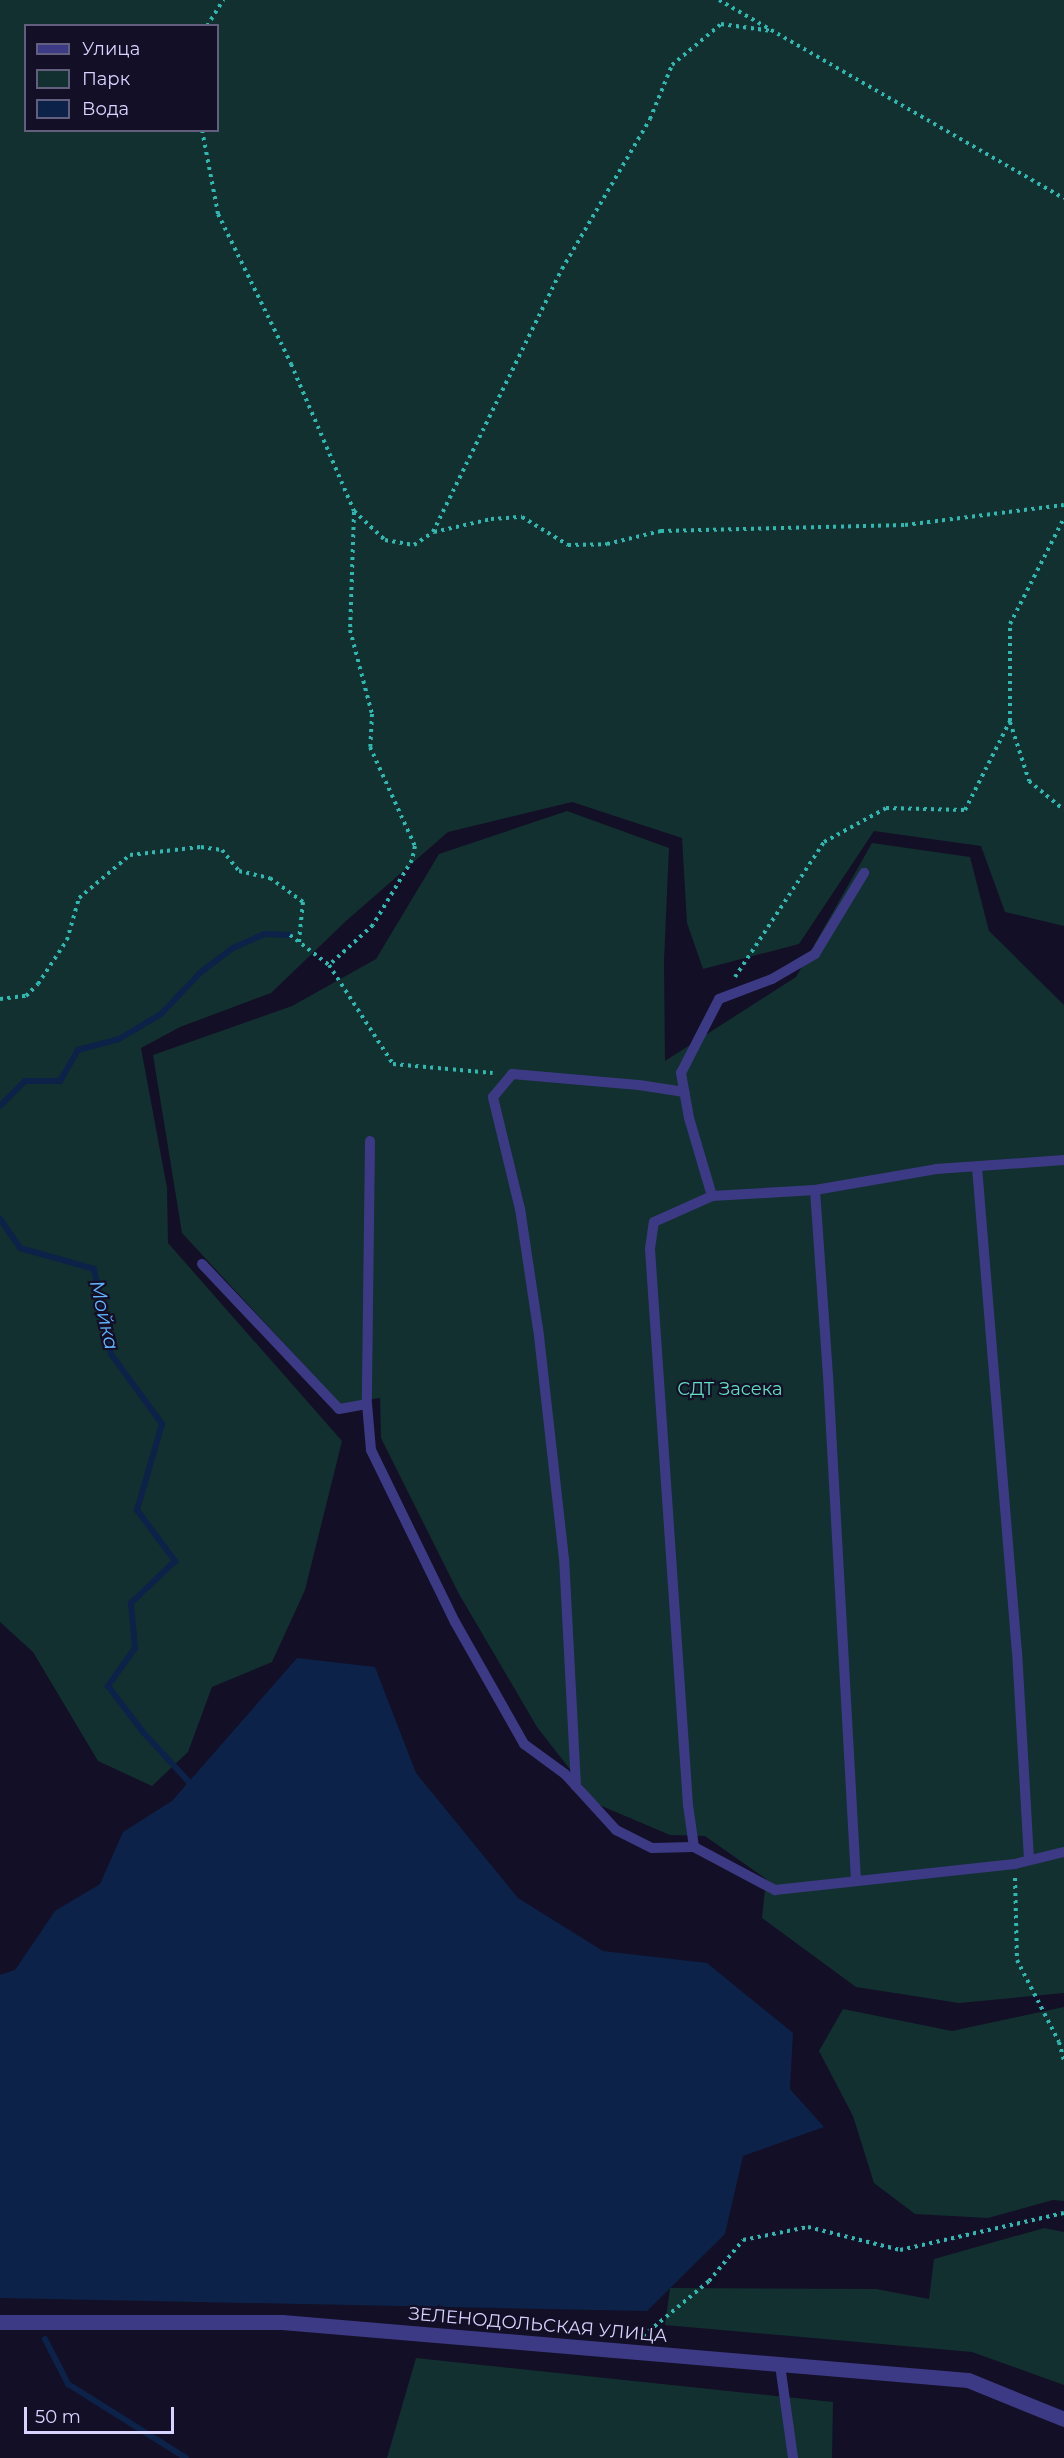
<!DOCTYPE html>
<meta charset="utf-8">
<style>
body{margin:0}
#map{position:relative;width:1064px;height:2458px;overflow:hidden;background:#130f26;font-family:Montserrat,sans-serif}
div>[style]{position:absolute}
.green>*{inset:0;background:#12302f}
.water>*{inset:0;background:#0c2248}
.stream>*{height:6px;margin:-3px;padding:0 3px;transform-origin:3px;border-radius:3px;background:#0c2248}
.path>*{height:4px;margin-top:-2px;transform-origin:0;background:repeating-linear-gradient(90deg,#2fb8b0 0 3px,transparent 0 7.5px)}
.service>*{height:10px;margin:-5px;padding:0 5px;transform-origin:5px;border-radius:5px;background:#3d3a85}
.minor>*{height:15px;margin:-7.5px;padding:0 7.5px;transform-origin:7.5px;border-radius:7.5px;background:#3d3a85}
.path-bridge>*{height:4px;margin-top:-2px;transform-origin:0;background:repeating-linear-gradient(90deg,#2fb8b0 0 3px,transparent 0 7.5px)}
span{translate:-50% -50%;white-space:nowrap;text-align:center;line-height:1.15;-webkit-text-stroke:4.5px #130f26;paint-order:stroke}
.park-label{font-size:18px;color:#5fe0c0}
.street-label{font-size:18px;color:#d9d4ff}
.water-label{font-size:20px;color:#62b6ff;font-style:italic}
.legend{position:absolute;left:24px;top:24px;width:195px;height:108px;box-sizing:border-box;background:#130f26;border:2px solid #625e7d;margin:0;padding:8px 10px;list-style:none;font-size:18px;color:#d9d4ff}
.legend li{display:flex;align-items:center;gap:12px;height:30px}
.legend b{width:30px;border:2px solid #625e7d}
.scale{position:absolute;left:24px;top:2407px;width:150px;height:27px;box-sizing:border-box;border:3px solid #d9d4ff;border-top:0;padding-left:8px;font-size:18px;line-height:21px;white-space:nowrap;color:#d9d4ff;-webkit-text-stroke:4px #130f26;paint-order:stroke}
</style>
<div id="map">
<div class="green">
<i style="clip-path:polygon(evenodd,0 0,1064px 0,1064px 926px,1005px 912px,981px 846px,874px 831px,799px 944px,703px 969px,687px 923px,682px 838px,572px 802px,448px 832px,346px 921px,271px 993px,180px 1027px,141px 1048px,167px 1188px,168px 1243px,342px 1441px,305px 1590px,272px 1662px,212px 1687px,188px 1752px,152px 1786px,98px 1761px,33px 1652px,0 1622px,0 0,26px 26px,218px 26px,218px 130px,26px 130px,26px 26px)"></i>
<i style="clip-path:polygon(567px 811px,669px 848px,664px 961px,665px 1061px,796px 977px,872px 843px,970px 857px,989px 931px,1064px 1005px,1064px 1993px,959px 2003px,856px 1987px,762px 1918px,766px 1879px,705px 1836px,670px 1835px,597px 1804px,537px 1727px,459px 1594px,381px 1438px,380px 1398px,340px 1404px,182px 1233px,153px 1055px,292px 1006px,376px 959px,439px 854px)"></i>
<i style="clip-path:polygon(1064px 2007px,1064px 2201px,1053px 2200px,988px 2218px,915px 2214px,874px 2183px,853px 2116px,819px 2051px,843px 2009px,952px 2031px)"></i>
<i style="clip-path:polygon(1044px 2228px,1064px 2232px,1064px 2385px,972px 2352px,665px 2325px,670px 2288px,876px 2289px,929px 2299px,934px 2259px)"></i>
<i style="clip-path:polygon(416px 2358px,833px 2402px,832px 2458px,387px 2458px)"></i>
</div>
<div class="water">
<i style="clip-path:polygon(297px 1658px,375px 1667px,416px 1773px,518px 1898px,603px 1951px,707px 1963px,793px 2033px,790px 2089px,824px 2127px,743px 2156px,725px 2234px,647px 2311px,0 2298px,0 1975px,15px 1970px,55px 1911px,100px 1884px,123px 1832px,172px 1801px)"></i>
</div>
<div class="stream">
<i style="left:0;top:1106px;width:35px;rotate:-45deg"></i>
<i style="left:25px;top:1081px;width:35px"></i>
<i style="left:60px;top:1081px;width:36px;rotate:-60deg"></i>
<i style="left:78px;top:1050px;width:42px;rotate:-15deg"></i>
<i style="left:119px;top:1039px;width:49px;rotate:-30.8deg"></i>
<i style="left:161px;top:1014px;width:58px;rotate:-46.4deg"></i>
<i style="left:201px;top:972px;width:40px;rotate:-37deg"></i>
<i style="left:233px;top:948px;width:34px;rotate:-24deg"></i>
<i style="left:264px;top:934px;width:26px;rotate:2deg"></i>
<i style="left:0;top:1219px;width:35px;rotate:55deg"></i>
<i style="left:20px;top:1248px;width:77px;rotate:15.8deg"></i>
<i style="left:94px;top:1269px;width:87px;rotate:78.7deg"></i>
<i style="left:111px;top:1354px;width:87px;rotate:53.9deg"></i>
<i style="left:162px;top:1424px;width:90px;rotate:106.2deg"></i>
<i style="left:137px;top:1510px;width:64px;rotate:53.3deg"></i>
<i style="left:175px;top:1561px;width:61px;rotate:136.3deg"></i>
<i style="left:131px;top:1603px;width:45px;rotate:84.9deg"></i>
<i style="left:135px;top:1648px;width:47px;rotate:125.4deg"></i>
<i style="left:108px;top:1686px;width:58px;rotate:52.7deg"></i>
<i style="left:143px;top:1732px;width:68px;rotate:47.4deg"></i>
<i style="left:189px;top:1782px;width:7px;rotate:63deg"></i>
<i style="left:45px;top:2339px;width:51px;rotate:62.9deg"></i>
<i style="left:68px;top:2384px;width:139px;rotate:32.1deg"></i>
</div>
<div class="path">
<i style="left:719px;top:0;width:398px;rotate:29.9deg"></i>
<i style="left:207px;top:26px;width:31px;rotate:-58deg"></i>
<i style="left:202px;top:130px;width:86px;rotate:79.2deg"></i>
<i style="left:218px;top:214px;width:167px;rotate:64deg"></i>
<i style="left:291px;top:364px;width:160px;rotate:66.8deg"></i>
<i style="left:354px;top:511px;width:42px;rotate:43.1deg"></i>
<i style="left:385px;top:540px;width:29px;rotate:10deg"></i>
<i style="left:414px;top:545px;width:23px;rotate:-34deg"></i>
<i style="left:433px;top:532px;width:293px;rotate:-63.9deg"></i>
<i style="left:562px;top:269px;width:174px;rotate:-59.6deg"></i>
<i style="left:650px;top:119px;width:58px;rotate:-67.8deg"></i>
<i style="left:672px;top:65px;width:64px;rotate:-39.9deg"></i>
<i style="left:721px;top:24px;width:51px;rotate:7.8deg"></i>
<i style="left:354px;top:512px;width:118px;rotate:91.9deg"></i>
<i style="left:350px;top:630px;width:87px;rotate:75.3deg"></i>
<i style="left:372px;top:714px;width:33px;rotate:93deg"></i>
<i style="left:370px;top:747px;width:109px;rotate:65.6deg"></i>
<i style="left:415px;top:846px;width:14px;rotate:102deg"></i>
<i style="left:412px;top:860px;width:76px;rotate:121deg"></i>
<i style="left:373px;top:925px;width:59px;rotate:137.7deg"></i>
<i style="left:329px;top:965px;width:118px;rotate:57.1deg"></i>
<i style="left:393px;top:1064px;width:100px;rotate:5.1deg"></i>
<i style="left:434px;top:532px;width:58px;rotate:-12.8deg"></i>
<i style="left:491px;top:519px;width:31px;rotate:-4deg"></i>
<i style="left:522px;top:517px;width:54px;rotate:31.3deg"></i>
<i style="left:568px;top:545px;width:39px;rotate:-1deg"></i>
<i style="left:607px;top:544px;width:56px;rotate:-13.5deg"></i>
<i style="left:661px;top:531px;width:244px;rotate:-1.4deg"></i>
<i style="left:905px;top:525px;width:160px;rotate:-7.2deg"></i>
<i style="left:1010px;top:722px;width:62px;rotate:72.1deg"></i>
<i style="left:1029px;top:781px;width:45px;rotate:39.6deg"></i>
<i style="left:290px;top:935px;width:49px;rotate:37.6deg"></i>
<i style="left:735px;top:977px;width:162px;rotate:-56.6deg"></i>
<i style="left:824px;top:842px;width:71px;rotate:-28.7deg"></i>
<i style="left:886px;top:808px;width:79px;rotate:1.5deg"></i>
<i style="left:965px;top:810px;width:100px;rotate:-63.2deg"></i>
<i style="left:1010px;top:721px;width:97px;rotate:-90deg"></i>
<i style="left:1010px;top:624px;width:119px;rotate:-63deg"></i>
<i style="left:0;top:999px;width:26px;rotate:-7deg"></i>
<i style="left:26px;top:996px;width:17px;rotate:-45deg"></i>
<i style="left:38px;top:984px;width:53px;rotate:-56.6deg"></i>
<i style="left:67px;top:940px;width:44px;rotate:-74.1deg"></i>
<i style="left:79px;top:898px;width:67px;rotate:-40.1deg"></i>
<i style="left:130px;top:855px;width:71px;rotate:-6.4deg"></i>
<i style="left:201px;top:847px;width:21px;rotate:8deg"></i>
<i style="left:222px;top:850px;width:27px;rotate:51deg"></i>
<i style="left:239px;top:871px;width:32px;rotate:13deg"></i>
<i style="left:270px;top:878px;width:41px;rotate:36deg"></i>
<i style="left:303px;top:902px;width:29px;rotate:96deg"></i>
<i style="left:1015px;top:1878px;width:82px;rotate:88.6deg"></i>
<i style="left:1017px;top:1960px;width:92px;rotate:62.9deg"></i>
<i style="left:1059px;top:2042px;width:20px;rotate:75deg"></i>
<i style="left:643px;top:2336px;width:86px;rotate:-39.8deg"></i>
<i style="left:709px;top:2281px;width:53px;rotate:-50.3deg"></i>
<i style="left:743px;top:2240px;width:66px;rotate:-11.3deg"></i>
<i style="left:808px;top:2227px;width:95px;rotate:14deg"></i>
<i style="left:900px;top:2250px;width:168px;rotate:-12.7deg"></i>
</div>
<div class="service">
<i style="left:370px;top:1141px;width:263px;rotate:90.7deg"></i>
<i style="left:367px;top:1404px;width:46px;rotate:85deg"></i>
<i style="left:371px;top:1450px;width:191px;rotate:64deg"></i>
<i style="left:455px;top:1622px;width:140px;rotate:60.5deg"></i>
<i style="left:524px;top:1744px;width:51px;rotate:36.2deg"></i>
<i style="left:565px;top:1774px;width:76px;rotate:47.7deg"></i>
<i style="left:616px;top:1830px;width:40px;rotate:26.6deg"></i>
<i style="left:652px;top:1848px;width:42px;rotate:-1.4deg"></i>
<i style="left:694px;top:1847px;width:92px;rotate:28deg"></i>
<i style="left:775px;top:1890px;width:241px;rotate:-6.2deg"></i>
<i style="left:1015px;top:1864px;width:50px;rotate:-13.8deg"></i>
<i style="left:977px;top:1167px;width:486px;rotate:85.3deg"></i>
<i style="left:1017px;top:1651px;width:209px;rotate:86.7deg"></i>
<i style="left:815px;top:1190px;width:185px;rotate:86deg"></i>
<i style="left:828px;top:1375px;width:506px;rotate:86.83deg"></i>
<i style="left:712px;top:1196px;width:81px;rotate:-106.4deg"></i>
<i style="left:689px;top:1118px;width:46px;rotate:-100.1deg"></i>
<i style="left:681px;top:1073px;width:83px;rotate:-62.8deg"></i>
<i style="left:719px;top:999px;width:57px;rotate:-20.7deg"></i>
<i style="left:772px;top:979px;width:50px;rotate:-30.2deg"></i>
<i style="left:815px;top:954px;width:95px;rotate:-58.8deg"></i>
<i style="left:202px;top:1264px;width:199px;rotate:46.6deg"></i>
<i style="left:339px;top:1409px;width:28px;rotate:-10deg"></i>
<i style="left:576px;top:1786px;width:227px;rotate:-93deg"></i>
<i style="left:564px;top:1559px;width:231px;rotate:-96.4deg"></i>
<i style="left:538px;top:1329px;width:121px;rotate:-98.5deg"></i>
<i style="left:520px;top:1209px;width:115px;rotate:-103.6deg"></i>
<i style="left:493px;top:1097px;width:30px;rotate:-50deg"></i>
<i style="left:512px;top:1074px;width:127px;rotate:5deg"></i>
<i style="left:639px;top:1085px;width:46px;rotate:8.8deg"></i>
<i style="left:694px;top:1847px;width:42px;rotate:-98.1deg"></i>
<i style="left:688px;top:1805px;width:557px;rotate:-93.91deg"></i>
<i style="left:650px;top:1249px;width:27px;rotate:-82deg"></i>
<i style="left:654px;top:1222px;width:64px;rotate:-24.1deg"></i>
<i style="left:712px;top:1196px;width:103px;rotate:-3.3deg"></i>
<i style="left:815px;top:1190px;width:123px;rotate:-9.8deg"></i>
<i style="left:936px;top:1169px;width:128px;rotate:-4deg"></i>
<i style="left:780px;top:2365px;width:94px;rotate:82deg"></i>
</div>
<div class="minor">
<i style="left:0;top:2322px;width:282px"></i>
<i style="left:282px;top:2322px;width:688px;rotate:4.83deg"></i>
<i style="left:968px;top:2380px;width:104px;rotate:22.1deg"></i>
</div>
<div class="path-bridge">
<i style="left:299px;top:942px;width:11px;rotate:-85deg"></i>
</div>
<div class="park-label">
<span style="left:730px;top:1389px">СДТ Засека</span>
</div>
<div class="street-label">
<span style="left:538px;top:2325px;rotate:5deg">ЗЕЛЕНОДОЛЬСКАЯ УЛИЦА</span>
</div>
<div class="water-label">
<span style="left:104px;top:1315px;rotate:77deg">Мойка</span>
</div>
<ul class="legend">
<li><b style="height:8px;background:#3d3a85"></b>Улица</li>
<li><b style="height:16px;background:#12302f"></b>Парк</li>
<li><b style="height:16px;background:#0c2248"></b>Вода</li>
</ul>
<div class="scale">50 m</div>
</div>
